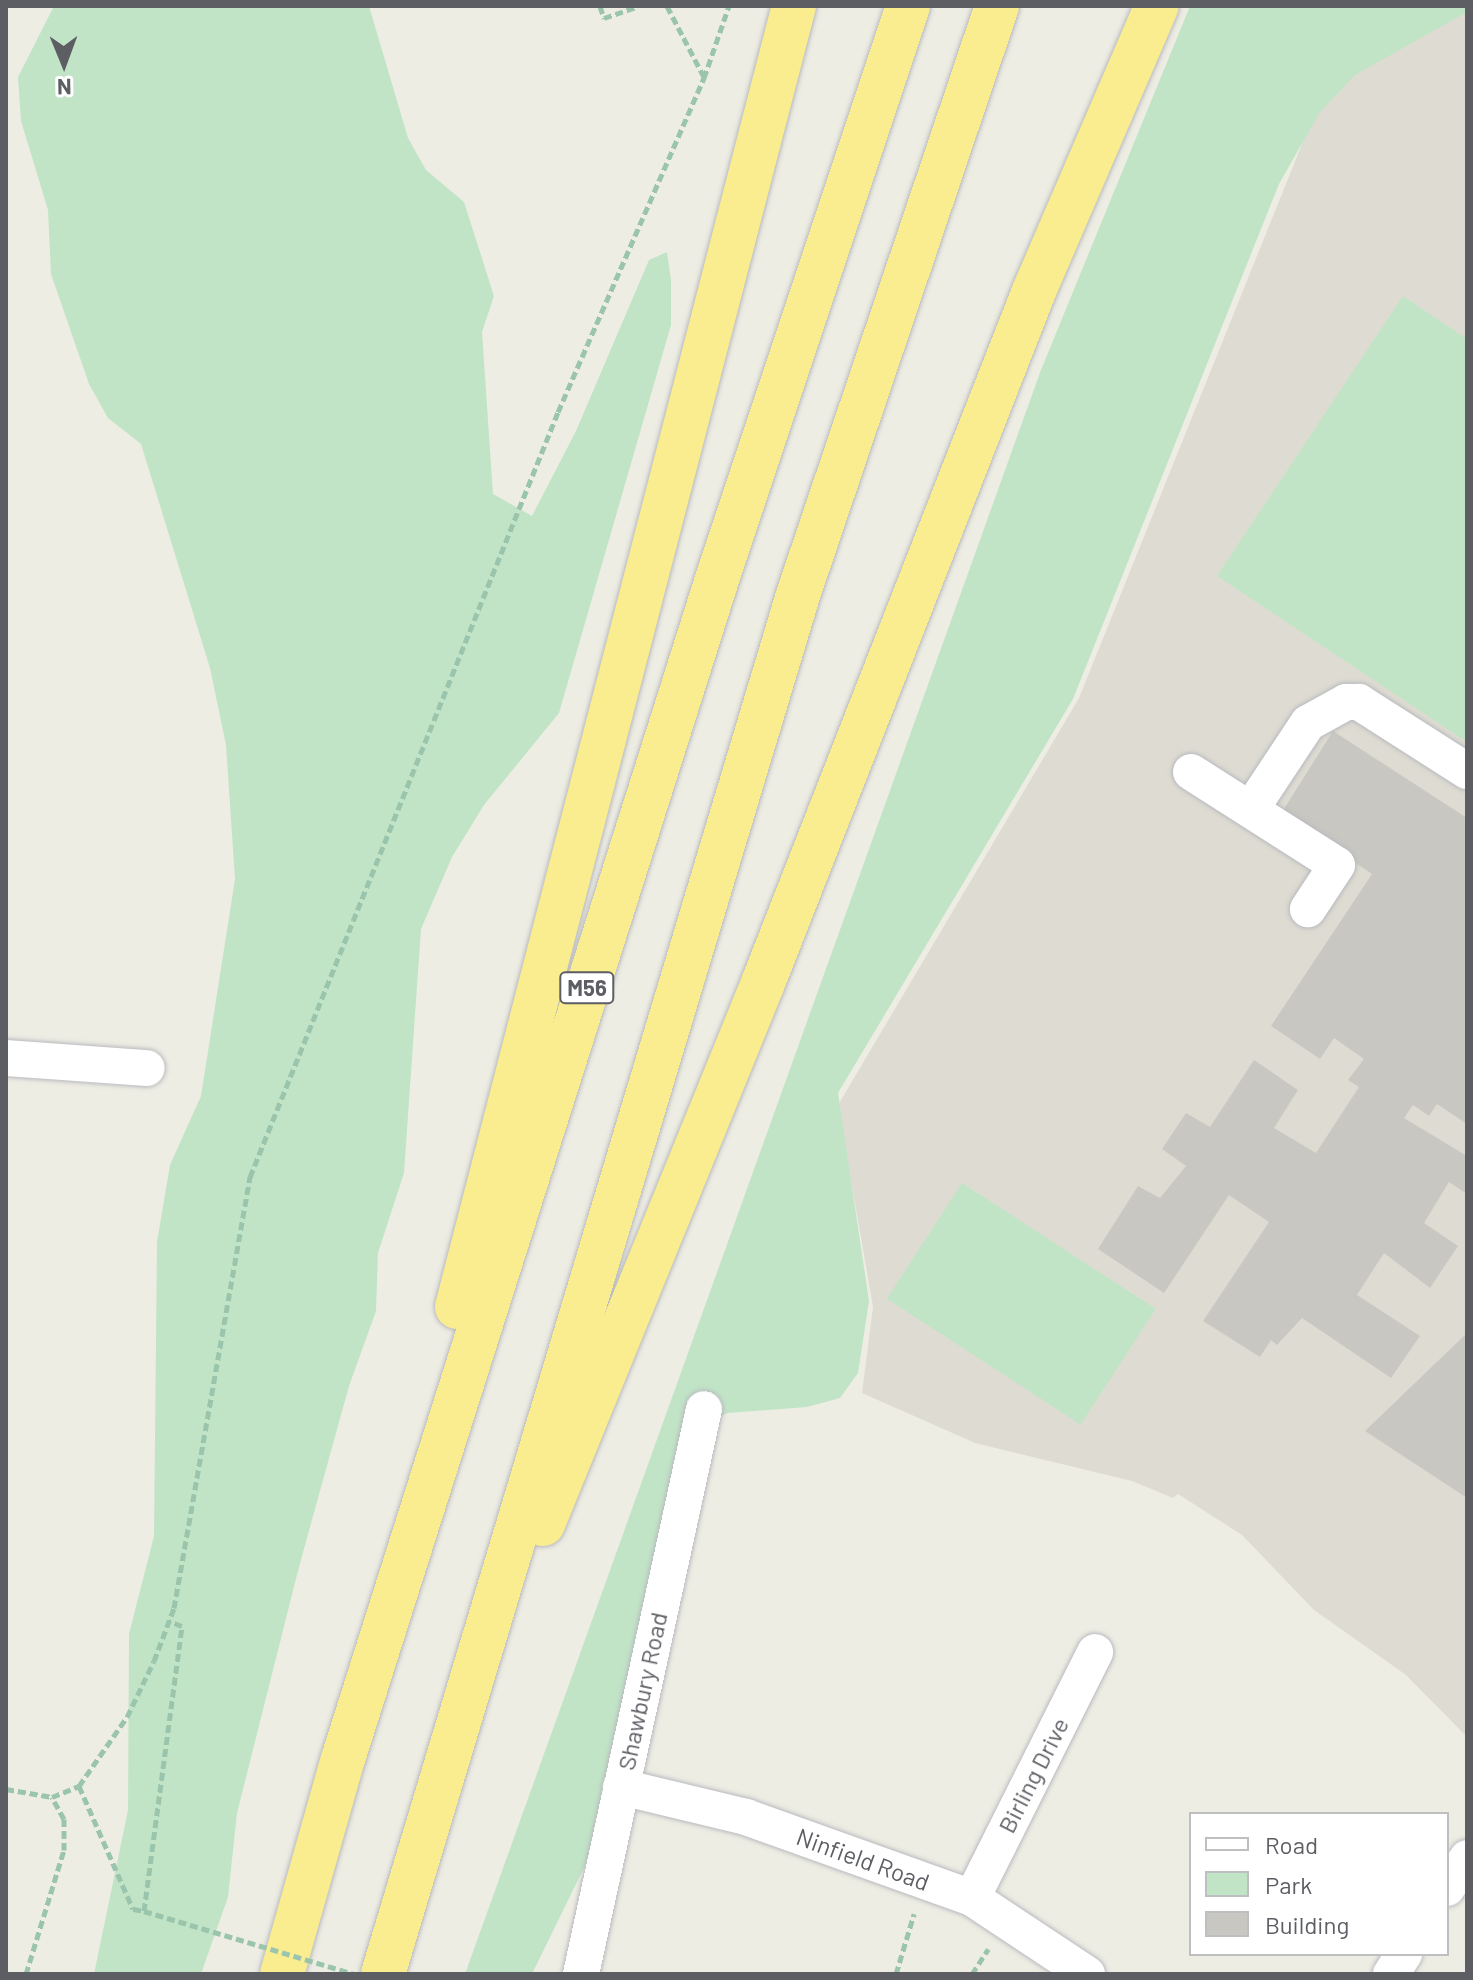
<!DOCTYPE html>
<style>
body{margin:0}
#map{position:relative;width:1473px;height:1980px;overflow:hidden;background:#eeede4;font-family:Barlow,sans-serif}
div>[style]{position:absolute}
.education>*{inset:0;background:#dedcd2}
.green>*{inset:0;background:#c1e4c6;transform-origin:0 0}
.building>*{inset:0;background:#c9c7c1}
.path>*{height:5px;margin-top:-2.5px;transform-origin:0;background:repeating-linear-gradient(90deg,#9ac5ac 0 8px,transparent 0 12px)}
.roads{filter:drop-shadow(0 0 2px #b9babf) drop-shadow(0 0 2px #b9babf)}
.minor>*{height:36px;margin:-18px;padding:0 18px;transform-origin:18px;border-radius:18px;background:#fff}
.highway>*{height:44px;margin:-22px;padding:0 22px;transform-origin:22px;border-radius:22px;background:#f9ed8f}
.path-bridge>*{height:5px;margin-top:-2.5px;transform-origin:0;background:repeating-linear-gradient(90deg,#9ac5ac 0 8px,transparent 0 12px)}
span{translate:-50% -50%;white-space:nowrap;text-align:center;line-height:1.15;-webkit-text-stroke:6px #fff;paint-order:stroke}
.shield-label span{padding:2px 6px;background:#fff;border:2px solid;border-radius:6px;-webkit-text-stroke-width:0}
.shield-label{font-size:22px;color:#5c5e64;font-weight:700}
.street-label{font-size:24px;color:#5c5e64}
.frame{position:absolute;inset:0;border:8px solid #5c5e64;pointer-events:none}
.legend{position:absolute;left:1189px;top:1812px;width:260px;height:144px;box-sizing:border-box;background:#fff;border:2px solid #bebfc1;margin:0;padding:10px 14px;list-style:none;font-size:24px;color:#5c5e64}
.legend li{display:flex;align-items:center;gap:16px;height:40px}
.legend b{width:40px;border:2px solid #bebfc1}
.north{position:absolute;left:24px;top:24px;width:80px;height:80px;-webkit-text-stroke:6px #fff;paint-order:stroke;rotate:179deg;font-size:22px;font-weight:700;line-height:32px;text-align:center;color:#5c5e64}
.north::after{content:'';display:block;margin:auto;width:28px;height:36px;background:#5c5e64;clip-path:polygon(50% 0,100% 100%,50% 72%,0 100%)}
</style>
<div id="map">
<div class="education">
<i style="clip-path:polygon(1467px 6px,1467px 1737px,1406px 1675px,1314px 1610px,1242px 1535px,1178px 1494px,1173px 1498px,1132px 1481px,975px 1443px,862px 1393px,873px 1307px,838px 1105px,1079px 698px,1331px 72px)"></i>
</div>
<div class="green">
<i style="clip-path:polygon(54px 6px,369px 6px,408px 138px,426px 170px,464px 202px,494px 296px,482px 332px,493px 494px,532px 516px,576px 431px,649px 260px,667px 252px,671px 280px,671px 325px,559px 713px,484px 805px,452px 857px,421px 929px,404px 1173px,378px 1253px,376px 1311px,349px 1386px,299px 1567px,237px 1813px,228px 1897px,201px 1974px,94px 1974px,128px 1810px,129px 1634px,154px 1536px,157px 1242px,170px 1165px,201px 1096px,235px 879px,226px 745px,210px 668px,141px 444px,108px 418px,89px 384px,51px 274px,48px 210px,21px 121px,18px 77px)"></i>
<i style="clip-path:polygon(1190px 6px,1467px 6px,1467px 12px,1355px 75px,1320px 112px,1279px 184px,1073px 699px,838px 1093px,869px 1301px,858px 1373px,840px 1398px,807px 1407px,728px 1413px,709px 1421px,598px 1839px,532px 1974px,465px 1974px,1041px 370px)"></i>
<i style="clip-path:polygon(1403px 296px,1467px 339px,1467px 742px,1217px 576px)"></i>
<i style="left:962px;top:1183px;width:231px;height:138px;rotate:33deg"></i>
</div>
<div class="building">
<i style="clip-path:polygon(1333px 731px,1467px 818px,1467px 1124px,1437px 1104px,1429px 1116px,1413px 1105px,1404px 1118px,1467px 1156px,1467px 1194px,1449px 1182px,1424px 1223px,1458px 1246px,1430px 1288px,1384px 1253px,1357px 1295px,1420px 1336px,1391px 1378px,1302px 1318px,1277px 1345px,1271px 1340px,1260px 1357px,1203px 1321px,1269px 1222px,1229px 1195px,1164px 1293px,1098px 1249px,1138px 1186px,1160px 1198px,1186px 1166px,1162px 1149px,1186px 1113px,1210px 1127px,1254px 1060px,1298px 1090px,1274px 1128px,1316px 1153px,1359px 1087px,1348px 1080px,1364px 1059px,1334px 1038px,1320px 1059px,1271px 1026px,1372px 874px,1282px 812px)"></i>
<i style="clip-path:polygon(1467px 1333px,1467px 1498px,1365px 1431px)"></i>
</div>
<div class="path">
<i style="left:600px;top:6px;width:13px;rotate:72deg"></i>
<i style="left:604px;top:18px;width:36px;rotate:-19deg"></i>
<i style="left:667px;top:6px;width:80px;rotate:62.5deg"></i>
<i style="left:79px;top:1786px;width:134px;rotate:66.3deg"></i>
<i style="left:133px;top:1909px;width:11px;rotate:10deg"></i>
<i style="left:144px;top:1911px;width:288px;rotate:-82.4deg"></i>
<i style="left:182px;top:1626px;width:14px;rotate:-159deg"></i>
<i style="left:6px;top:1789px;width:47px;rotate:9.9deg"></i>
<i style="left:52px;top:1797px;width:29px;rotate:-22deg"></i>
<i style="left:79px;top:1786px;width:84px;rotate:-55.2deg"></i>
<i style="left:127px;top:1717px;width:62px;rotate:-64.3deg"></i>
<i style="left:154px;top:1661px;width:57px;rotate:-69.3deg"></i>
<i style="left:174px;top:1608px;width:438px;rotate:-80deg"></i>
<i style="left:250px;top:1177px;width:825px;rotate:-68.07deg"></i>
<i style="left:558px;top:412px;width:365px;rotate:-66.4deg"></i>
<i style="left:704px;top:78px;width:76px;rotate:-70.9deg"></i>
<i style="left:26px;top:1974px;width:130px;rotate:-73deg"></i>
<i style="left:64px;top:1850px;width:31px;rotate:-90deg"></i>
<i style="left:64px;top:1819px;width:25px;rotate:-119deg"></i>
<i style="left:896px;top:1974px;width:63px;rotate:-73.3deg"></i>
<i style="left:972px;top:1974px;width:30px;rotate:-57deg"></i>
</div>
<div class="roads">
<div class="minor">
<i style="left:1191px;top:772px;width:173px;rotate:32.5deg"></i>
<i style="left:1337px;top:865px;width:53px;rotate:123.4deg"></i>
<i style="left:1251px;top:809px;width:103px;rotate:-56.5deg"></i>
<i style="left:1308px;top:723px;width:43px;rotate:-28.9deg"></i>
<i style="left:1346px;top:702px;width:13px"></i>
<i style="left:1359px;top:702px;width:128px;rotate:32.6deg"></i>
<i style="left:6px;top:1058px;width:141px;rotate:4.1deg"></i>
<i style="left:621px;top:1787px;width:129px;rotate:13.5deg"></i>
<i style="left:746px;top:1817px;width:240px;rotate:19.7deg"></i>
<i style="left:972px;top:1898px;width:138px;rotate:33.5deg"></i>
<i style="left:1447px;top:1888px;width:36px;rotate:-56deg"></i>
<i style="left:972px;top:1898px;width:275px;rotate:-63.4deg"></i>
<i style="left:581px;top:1974px;width:578px;rotate:-77.72deg"></i>
<i style="left:1391px;top:1974px;width:24px;rotate:-57deg"></i>
</div>
<div class="highway">
<i style="left:457px;top:1307px;width:1344px;rotate:-75.48deg"></i>
<i style="left:543px;top:1524px;width:584px;rotate:-67.87deg"></i>
<i style="left:763px;top:983px;width:743px;rotate:-68.61deg"></i>
<i style="left:1034px;top:291px;width:310px;rotate:-66.7deg"></i>
<i style="left:282px;top:1974px;width:223px;rotate:-74.2deg"></i>
<i style="left:343px;top:1759px;width:1247px;rotate:-72.41deg"></i>
<i style="left:720px;top:570px;width:595px;rotate:-71.57deg"></i>
<i style="left:383px;top:1974px;width:1437px;rotate:-73.25deg"></i>
<i style="left:797px;top:598px;width:625px;rotate:-71.33deg"></i>
</div>
</div>
<div class="path-bridge">
<i style="left:144px;top:1911px;width:219px;rotate:16.7deg"></i>
</div>
<div class="shield-label">
<span style="left:587px;top:988px">M56</span>
</div>
<div class="street-label">
<span style="left:642px;top:1691px;rotate:-78deg">Shawbury Road</span>
<span style="left:1033px;top:1775px;rotate:-63deg">Birling Drive</span>
<span style="left:863px;top:1859px;rotate:20deg">Ninfield Road</span>
</div>
<div class="frame"></div>
<ul class="legend">
<li><b style="height:10px;background:#fff"></b>Road</li>
<li><b style="height:22px;background:#c1e4c6"></b>Park</li>
<li><b style="height:22px;background:#c9c7c1"></b>Building</li>
</ul>
<div class="north">N</div>
</div>
